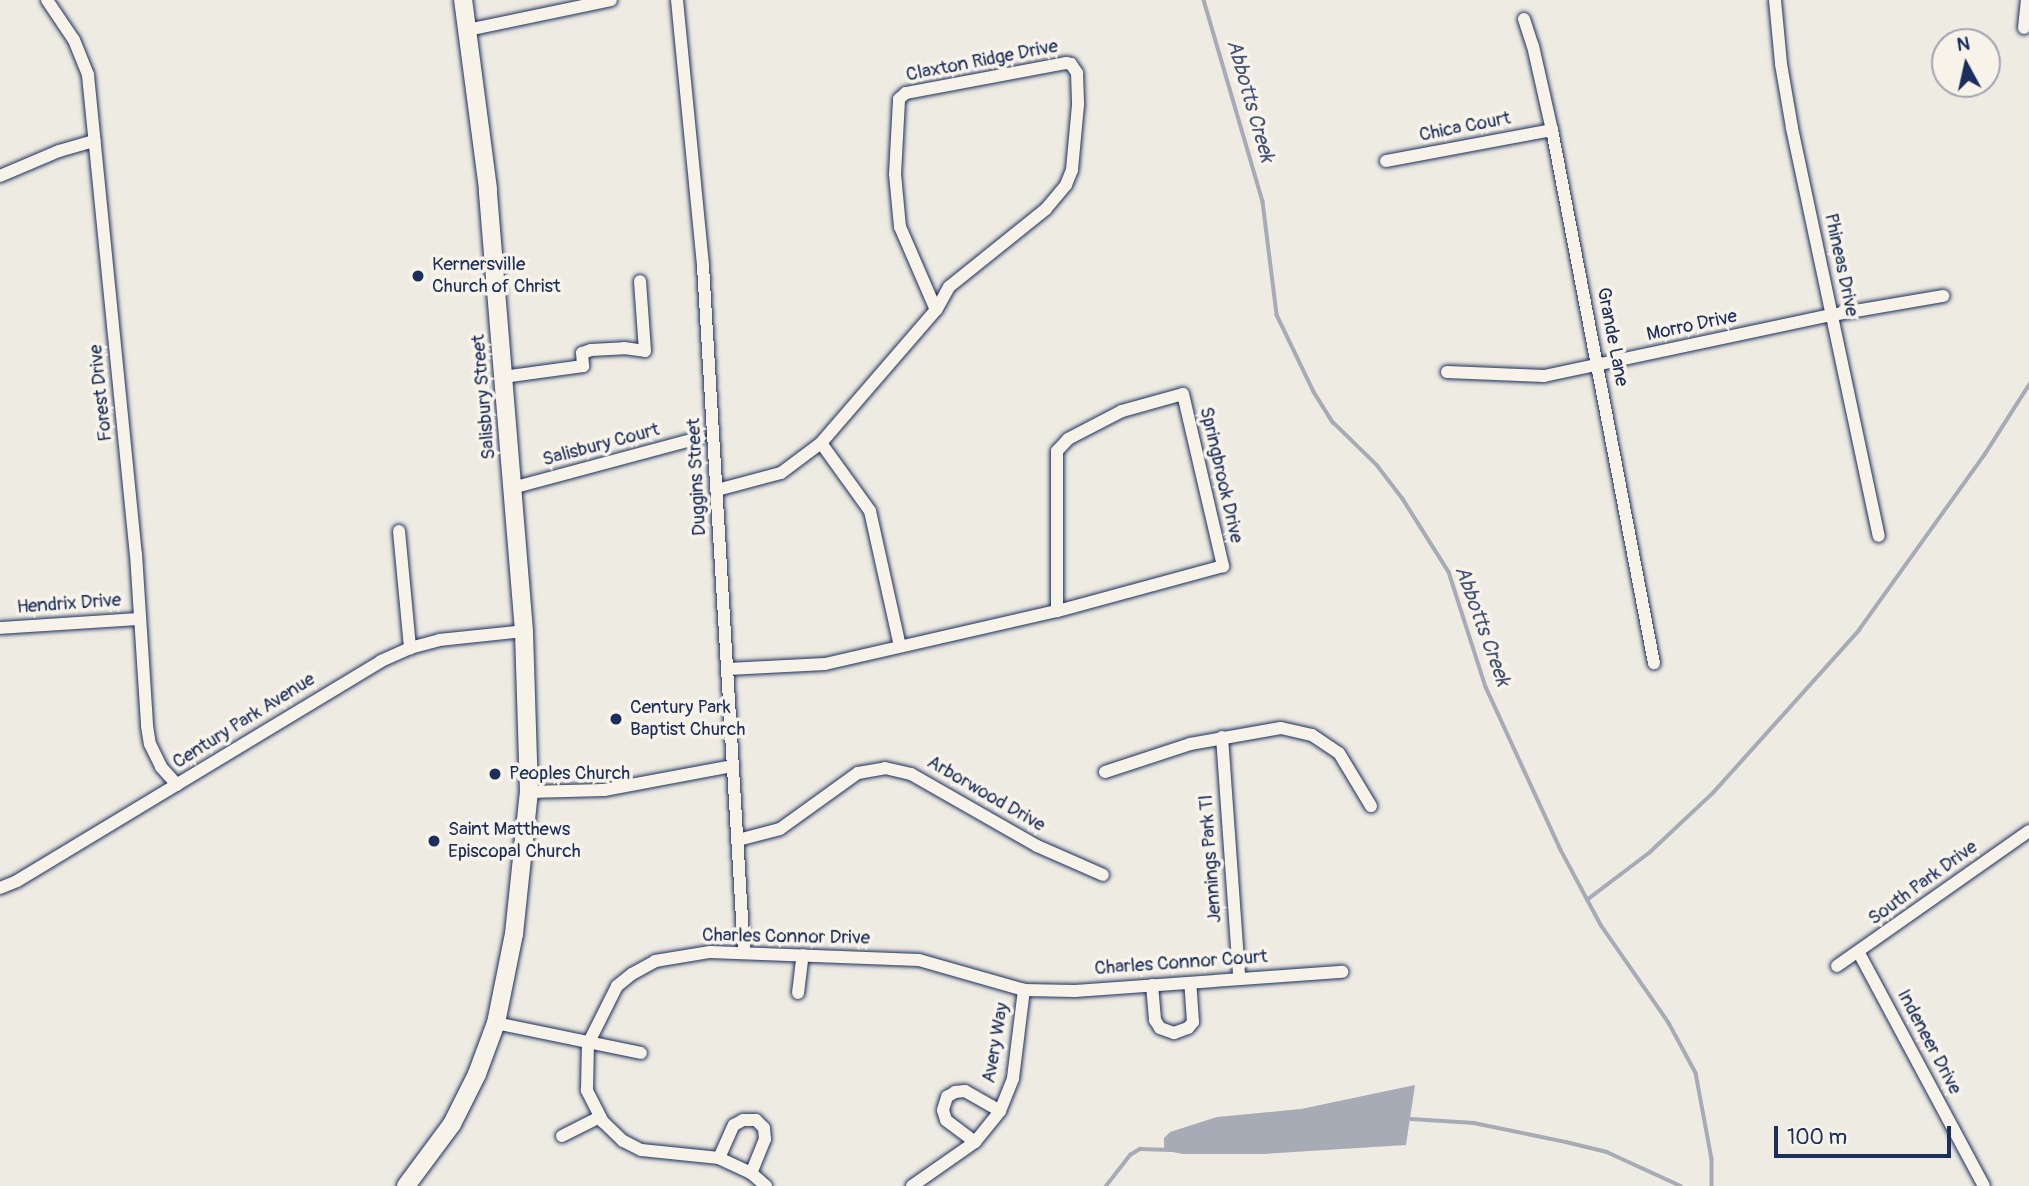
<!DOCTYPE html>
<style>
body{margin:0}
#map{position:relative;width:2029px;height:1186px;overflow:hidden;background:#eeebe2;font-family:Pangolin,sans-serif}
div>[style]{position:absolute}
.water>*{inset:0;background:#a6abb5}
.stream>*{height:3.5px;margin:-1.75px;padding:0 1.75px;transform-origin:1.75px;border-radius:1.75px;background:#a6abb5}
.roads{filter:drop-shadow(0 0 2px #1b2f5e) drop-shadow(0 0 2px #1b2f5e)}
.minor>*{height:12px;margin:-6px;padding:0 6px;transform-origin:6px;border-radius:6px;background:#f7f3e8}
.secondary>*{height:18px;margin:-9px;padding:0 9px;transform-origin:9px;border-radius:9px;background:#f7f3e8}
.dots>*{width:19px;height:19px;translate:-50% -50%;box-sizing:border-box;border:4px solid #f7f3e8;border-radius:50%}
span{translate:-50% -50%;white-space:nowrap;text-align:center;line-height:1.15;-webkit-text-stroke:7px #f7f3e8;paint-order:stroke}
.street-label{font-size:19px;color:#1b2f5e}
.poi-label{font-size:19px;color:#1b2f5e}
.left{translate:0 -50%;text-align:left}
.water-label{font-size:21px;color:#455478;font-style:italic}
.north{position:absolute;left:1931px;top:28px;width:70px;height:70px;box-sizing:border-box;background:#f7f3e8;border:2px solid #9fa5b1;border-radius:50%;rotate:352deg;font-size:19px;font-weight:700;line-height:28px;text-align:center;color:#1b2f5e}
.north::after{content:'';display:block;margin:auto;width:24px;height:32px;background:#1b2f5e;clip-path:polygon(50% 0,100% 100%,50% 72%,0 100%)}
.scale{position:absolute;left:1774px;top:1126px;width:177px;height:32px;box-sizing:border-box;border:4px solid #1b2f5e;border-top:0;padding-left:9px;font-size:21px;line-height:24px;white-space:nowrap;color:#1b2f5e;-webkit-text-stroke:5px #f7f3e8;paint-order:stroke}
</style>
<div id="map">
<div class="water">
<i style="clip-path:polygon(1415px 1085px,1406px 1145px,1264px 1154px,1183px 1154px,1167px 1151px,1164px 1147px,1164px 1138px,1170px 1132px,1217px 1117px,1301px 1109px)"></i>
</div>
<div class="stream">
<i style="left:1204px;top:0;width:210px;rotate:73.7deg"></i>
<i style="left:1263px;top:202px;width:114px;rotate:82.9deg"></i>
<i style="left:1277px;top:315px;width:85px;rotate:64.3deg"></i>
<i style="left:1314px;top:392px;width:36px;rotate:58deg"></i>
<i style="left:1333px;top:422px;width:62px;rotate:44.3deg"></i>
<i style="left:1377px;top:465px;width:43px;rotate:52.6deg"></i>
<i style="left:1403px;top:499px;width:86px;rotate:57.8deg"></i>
<i style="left:1449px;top:572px;width:121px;rotate:72.2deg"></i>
<i style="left:1486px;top:687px;width:179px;rotate:65.3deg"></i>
<i style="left:1561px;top:850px;width:85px;rotate:61.9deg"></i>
<i style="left:1601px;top:925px;width:119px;rotate:55.2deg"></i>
<i style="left:1669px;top:1023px;width:57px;rotate:61.6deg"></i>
<i style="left:1696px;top:1073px;width:87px;rotate:79.5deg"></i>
<i style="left:1712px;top:1159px;width:27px;rotate:90deg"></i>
<i style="left:1587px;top:900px;width:78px;rotate:-37.2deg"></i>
<i style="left:1649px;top:853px;width:88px;rotate:-43.2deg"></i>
<i style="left:1713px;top:793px;width:219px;rotate:-48.1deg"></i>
<i style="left:1859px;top:630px;width:216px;rotate:-54.4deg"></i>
<i style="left:1985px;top:454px;width:82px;rotate:-57.5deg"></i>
<i style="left:1411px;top:1119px;width:63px;rotate:3.6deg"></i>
<i style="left:1474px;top:1123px;width:94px;rotate:11.7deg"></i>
<i style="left:1566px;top:1142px;width:42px;rotate:13.7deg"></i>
<i style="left:1607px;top:1152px;width:81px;rotate:24.7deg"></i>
<i style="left:1106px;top:1186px;width:39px;rotate:-52deg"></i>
<i style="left:1130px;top:1155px;width:12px;rotate:-31deg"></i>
<i style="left:1140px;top:1149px;width:31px;rotate:2deg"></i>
</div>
<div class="roads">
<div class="minor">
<i style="left:47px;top:0;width:48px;rotate:56deg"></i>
<i style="left:74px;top:40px;width:38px;rotate:68deg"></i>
<i style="left:88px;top:75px;width:481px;rotate:84.3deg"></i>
<i style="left:136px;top:554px;width:172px;rotate:86.3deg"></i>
<i style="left:147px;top:726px;width:18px;rotate:81deg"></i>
<i style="left:150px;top:744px;width:25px;rotate:64deg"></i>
<i style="left:161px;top:767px;width:24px;rotate:48deg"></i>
<i style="left:677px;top:0;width:267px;rotate:84.4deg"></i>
<i style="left:703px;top:266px;width:687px;rotate:86.58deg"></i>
<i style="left:1775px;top:0;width:64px;rotate:84.6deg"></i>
<i style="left:1781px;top:64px;width:65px;rotate:80.2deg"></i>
<i style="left:1792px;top:128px;width:417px;rotate:78deg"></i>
<i style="left:1524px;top:19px;width:28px;rotate:72deg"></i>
<i style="left:1533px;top:46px;width:86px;rotate:77.3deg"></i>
<i style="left:1552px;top:130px;width:543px;rotate:79.17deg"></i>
<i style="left:2024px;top:28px;width:28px;rotate:-84deg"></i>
<i style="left:468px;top:30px;width:146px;rotate:-11.8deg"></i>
<i style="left:1066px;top:63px;width:5px;rotate:11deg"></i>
<i style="left:1071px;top:64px;width:11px;rotate:56deg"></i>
<i style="left:1077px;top:73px;width:32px;rotate:88deg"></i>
<i style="left:1078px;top:105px;width:65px;rotate:95.3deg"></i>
<i style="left:1072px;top:170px;width:16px;rotate:112deg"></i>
<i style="left:1066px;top:185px;width:31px;rotate:130deg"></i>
<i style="left:1046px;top:209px;width:124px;rotate:141.2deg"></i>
<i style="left:949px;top:287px;width:26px;rotate:119deg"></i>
<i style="left:936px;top:310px;width:90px;rotate:-113.4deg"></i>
<i style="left:900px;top:227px;width:53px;rotate:-95.4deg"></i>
<i style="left:895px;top:174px;width:75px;rotate:-86.9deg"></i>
<i style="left:899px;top:99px;width:9px;rotate:-41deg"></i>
<i style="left:906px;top:93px;width:163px;rotate:-10.6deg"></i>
<i style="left:1386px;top:161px;width:169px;rotate:-10.6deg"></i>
<i style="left:0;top:176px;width:64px;rotate:-23deg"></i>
<i style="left:59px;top:151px;width:37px;rotate:-16deg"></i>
<i style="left:1447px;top:372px;width:97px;rotate:2.4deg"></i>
<i style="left:1544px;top:376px;width:294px;rotate:-12deg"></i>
<i style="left:1832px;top:315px;width:113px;rotate:-9.7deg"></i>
<i style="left:503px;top:377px;width:81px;rotate:-7.8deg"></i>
<i style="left:583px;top:366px;width:13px;rotate:-94deg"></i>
<i style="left:582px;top:353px;width:9px;rotate:-18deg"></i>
<i style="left:591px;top:350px;width:33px;rotate:-3deg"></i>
<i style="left:624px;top:348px;width:21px;rotate:8deg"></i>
<i style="left:645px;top:351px;width:70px;rotate:-94.1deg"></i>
<i style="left:1183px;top:394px;width:177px;rotate:76.9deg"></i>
<i style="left:1223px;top:566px;width:172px;rotate:164.8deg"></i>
<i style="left:1057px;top:611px;width:160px;rotate:-90deg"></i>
<i style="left:1057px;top:451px;width:16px;rotate:-47deg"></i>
<i style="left:1068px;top:439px;width:61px;rotate:-27.4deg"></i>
<i style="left:1122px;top:411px;width:63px;rotate:-15.6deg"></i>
<i style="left:821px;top:443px;width:84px;rotate:54.2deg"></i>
<i style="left:870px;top:511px;width:138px;rotate:77.5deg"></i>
<i style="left:512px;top:488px;width:194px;rotate:-15deg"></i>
<i style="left:717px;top:490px;width:66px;rotate:-14.9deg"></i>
<i style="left:781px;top:473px;width:50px;rotate:-36.9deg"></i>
<i style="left:821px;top:443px;width:176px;rotate:-49.2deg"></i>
<i style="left:399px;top:531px;width:118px;rotate:84.6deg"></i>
<i style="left:0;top:628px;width:140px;rotate:-3.7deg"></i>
<i style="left:728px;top:669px;width:97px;rotate:-3deg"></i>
<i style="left:825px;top:664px;width:238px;rotate:-12.9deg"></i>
<i style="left:1222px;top:737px;width:241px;rotate:85.9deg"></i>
<i style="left:1105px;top:772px;width:89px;rotate:-18.2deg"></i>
<i style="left:1190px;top:744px;width:92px;rotate:-10deg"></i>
<i style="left:1281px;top:728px;width:32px;rotate:13deg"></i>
<i style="left:1312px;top:735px;width:32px;rotate:34deg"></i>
<i style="left:1339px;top:753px;width:62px;rotate:58.9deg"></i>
<i style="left:529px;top:792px;width:75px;rotate:-1.5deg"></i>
<i style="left:604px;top:790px;width:130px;rotate:-10.6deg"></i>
<i style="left:738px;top:840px;width:43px;rotate:-14.7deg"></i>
<i style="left:780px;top:829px;width:96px;rotate:-35.7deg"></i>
<i style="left:858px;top:773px;width:27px;rotate:-10deg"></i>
<i style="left:885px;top:768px;width:27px;rotate:13deg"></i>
<i style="left:911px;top:774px;width:145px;rotate:29.7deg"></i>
<i style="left:1037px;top:846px;width:72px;rotate:23.7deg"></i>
<i style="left:0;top:888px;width:18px;rotate:-22deg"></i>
<i style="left:17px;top:881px;width:425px;rotate:-31.1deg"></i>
<i style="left:381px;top:661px;width:32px;rotate:-24deg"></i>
<i style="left:410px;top:648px;width:30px;rotate:-15deg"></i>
<i style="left:439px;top:640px;width:85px;rotate:-6deg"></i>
<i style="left:1859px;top:953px;width:264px;rotate:61.8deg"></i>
<i style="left:1837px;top:966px;width:235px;rotate:-35.1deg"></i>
<i style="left:1152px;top:985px;width:35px;rotate:85deg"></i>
<i style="left:1155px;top:1020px;width:9px;rotate:58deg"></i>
<i style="left:1160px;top:1028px;width:15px;rotate:20deg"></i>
<i style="left:1174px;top:1033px;width:15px;rotate:-20deg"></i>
<i style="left:1188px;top:1028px;width:8px;rotate:-50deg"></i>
<i style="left:1193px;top:1022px;width:39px;rotate:-94deg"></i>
<i style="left:798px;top:993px;width:38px;rotate:-83deg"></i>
<i style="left:496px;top:1023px;width:148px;rotate:11.7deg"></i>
<i style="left:562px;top:1136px;width:42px;rotate:-26.6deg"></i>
<i style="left:975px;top:1142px;width:36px;rotate:-143deg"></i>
<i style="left:946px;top:1120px;width:10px;rotate:-107deg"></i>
<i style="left:943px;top:1110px;width:14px;rotate:-73deg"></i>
<i style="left:947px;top:1097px;width:9px;rotate:-32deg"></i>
<i style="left:955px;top:1092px;width:10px;rotate:-6deg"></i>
<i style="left:965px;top:1091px;width:40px;rotate:29.7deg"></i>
<i style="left:719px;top:1158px;width:36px;rotate:-66deg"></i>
<i style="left:734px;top:1125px;width:10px;rotate:-29deg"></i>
<i style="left:743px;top:1120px;width:13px"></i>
<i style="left:756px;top:1120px;width:11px;rotate:45deg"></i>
<i style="left:764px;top:1128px;width:11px;rotate:85deg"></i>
<i style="left:765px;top:1139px;width:37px;rotate:112deg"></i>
<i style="left:766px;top:1186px;width:20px;rotate:-139deg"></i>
<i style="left:751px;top:1173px;width:35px;rotate:-155deg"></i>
<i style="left:719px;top:1158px;width:78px;rotate:-174.1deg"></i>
<i style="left:641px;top:1150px;width:20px;rotate:-153deg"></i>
<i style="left:623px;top:1141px;width:28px;rotate:-136deg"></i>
<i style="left:603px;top:1122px;width:36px;rotate:-117deg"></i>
<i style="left:587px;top:1090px;width:46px;rotate:-88.8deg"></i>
<i style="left:588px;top:1044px;width:65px;rotate:-63.4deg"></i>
<i style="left:617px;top:986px;width:19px;rotate:-39deg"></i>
<i style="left:632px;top:974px;width:26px;rotate:-29deg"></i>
<i style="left:655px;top:961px;width:56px;rotate:-9.3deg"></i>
<i style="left:710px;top:952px;width:209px;rotate:2.2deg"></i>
<i style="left:919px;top:960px;width:109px;rotate:15.9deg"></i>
<i style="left:1024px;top:990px;width:51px;rotate:1.1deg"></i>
<i style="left:1075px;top:991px;width:268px;rotate:-4.1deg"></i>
<i style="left:912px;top:1186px;width:77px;rotate:-34.9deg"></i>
<i style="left:975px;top:1142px;width:40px;rotate:-51deg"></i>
<i style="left:1000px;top:1111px;width:35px;rotate:-68deg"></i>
<i style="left:1013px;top:1078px;width:89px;rotate:-82.9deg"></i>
</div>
<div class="secondary">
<i style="left:406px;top:1186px;width:77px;rotate:-53.4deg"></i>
<i style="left:452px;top:1124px;width:56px;rotate:-63.4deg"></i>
<i style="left:477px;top:1074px;width:54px;rotate:-69.6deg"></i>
<i style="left:496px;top:1023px;width:91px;rotate:-78.6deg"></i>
<i style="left:514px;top:934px;width:143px;rotate:-84deg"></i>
<i style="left:529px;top:792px;width:161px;rotate:-91.8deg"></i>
<i style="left:524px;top:631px;width:443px;rotate:-94.7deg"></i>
<i style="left:488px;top:189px;width:191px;rotate:-97.5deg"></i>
</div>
</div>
<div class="dots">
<i style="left:418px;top:276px;background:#1b2f5e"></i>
<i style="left:616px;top:719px;background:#1b2f5e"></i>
<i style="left:495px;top:774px;background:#1b2f5e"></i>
<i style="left:434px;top:841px;background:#1b2f5e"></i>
</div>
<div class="street-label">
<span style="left:982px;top:61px;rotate:-11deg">Claxton Ridge Drive</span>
<span style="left:1465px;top:127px;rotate:-11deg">Chica Court</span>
<span style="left:1841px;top:265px;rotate:78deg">Phineas Drive</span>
<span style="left:1692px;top:326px;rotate:-12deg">Morro Drive</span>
<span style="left:1612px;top:337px;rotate:79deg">Grande Lane</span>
<span style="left:101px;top:393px;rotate:-96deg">Forest Drive</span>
<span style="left:484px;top:397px;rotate:-95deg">Salisbury Street</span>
<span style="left:601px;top:445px;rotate:-15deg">Salisbury Court</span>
<span style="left:1221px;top:475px;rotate:77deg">Springbrook Drive</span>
<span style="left:697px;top:477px;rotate:-93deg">Duggins Street</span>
<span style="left:69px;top:604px;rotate:-4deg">Hendrix Drive</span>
<span style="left:244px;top:721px;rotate:-32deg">Century Park Avenue</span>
<span style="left:986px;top:794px;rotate:30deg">Arborwood Drive</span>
<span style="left:1211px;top:859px;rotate:-94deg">Jennings Park Tl</span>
<span style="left:1923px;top:883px;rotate:-36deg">South Park Drive</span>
<span style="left:786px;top:937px;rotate:1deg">Charles Connor Drive</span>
<span style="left:1181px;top:963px;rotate:-4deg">Charles Connor Court</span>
<span style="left:1929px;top:1042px;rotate:62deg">Indeneer Drive</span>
<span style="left:996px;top:1043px;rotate:-80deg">Avery Way</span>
</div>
<div class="poi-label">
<span class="left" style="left:432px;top:276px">Kernersville<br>Church of Christ</span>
<span class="left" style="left:630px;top:719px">Century Park<br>Baptist Church</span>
<span class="left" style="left:509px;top:774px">Peoples Church</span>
<span class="left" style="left:448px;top:841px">Saint Matthews<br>Episcopal Church</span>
</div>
<div class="water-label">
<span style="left:1250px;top:101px;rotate:74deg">Abbotts Creek</span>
<span style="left:1482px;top:626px;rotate:70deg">Abbotts Creek</span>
</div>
<div class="north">N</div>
<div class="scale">100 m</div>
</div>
